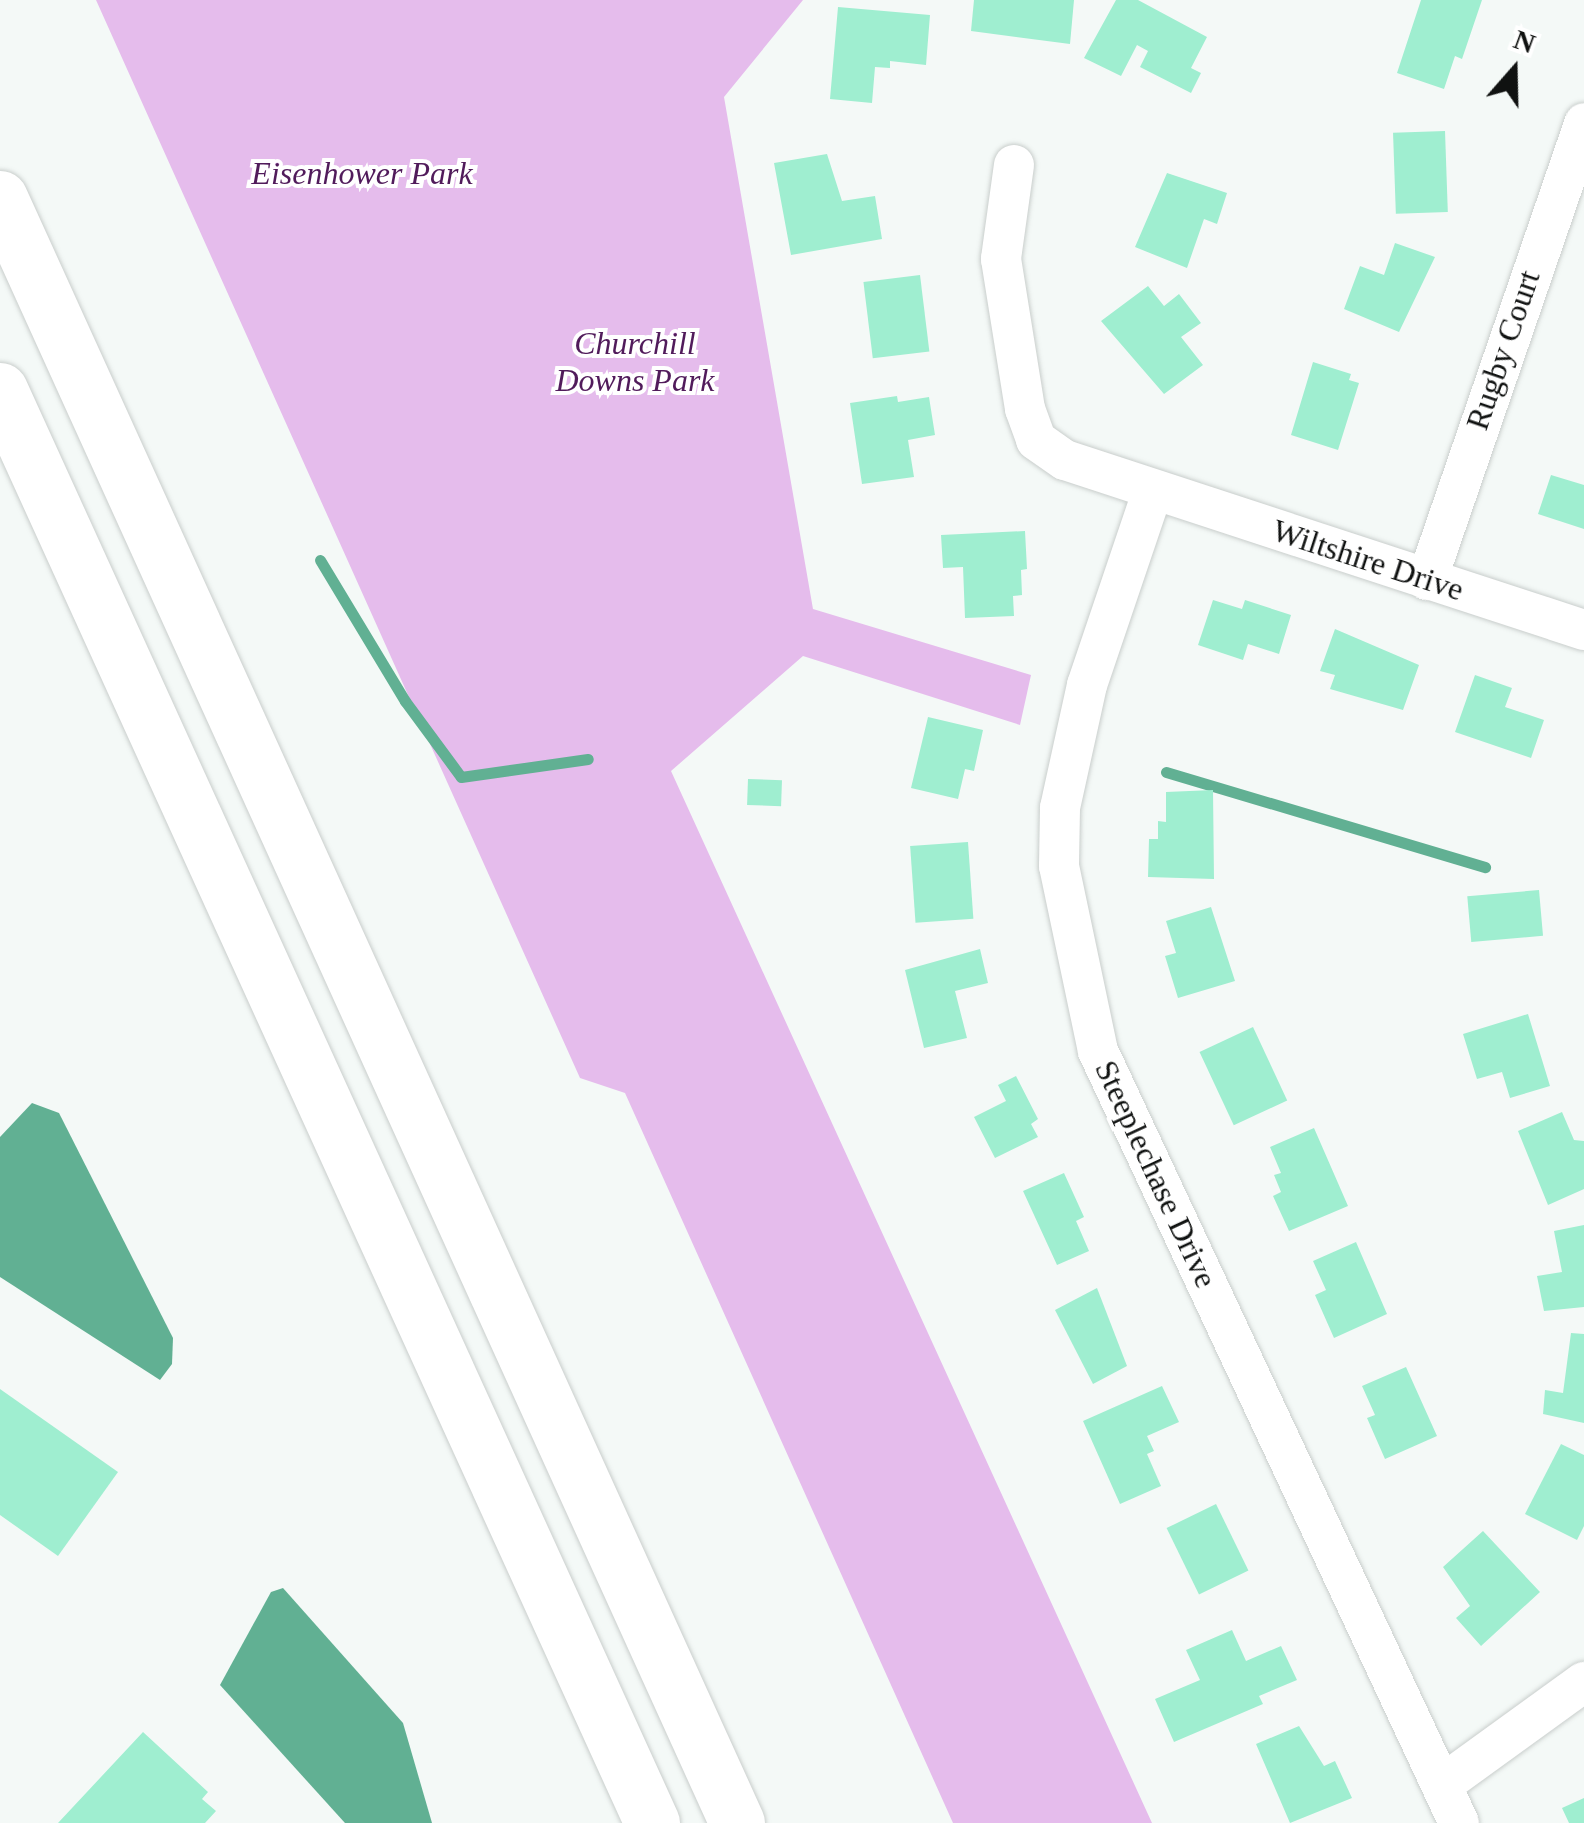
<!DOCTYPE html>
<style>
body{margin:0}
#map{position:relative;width:1584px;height:1823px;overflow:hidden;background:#f4f9f7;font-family:Georgia,serif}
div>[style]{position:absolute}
.green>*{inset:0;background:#e5bcec}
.water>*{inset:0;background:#61b093}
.stream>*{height:11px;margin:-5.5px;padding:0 5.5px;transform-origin:5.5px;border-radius:5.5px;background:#61b093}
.building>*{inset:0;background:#9feed0;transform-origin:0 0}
.roads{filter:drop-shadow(0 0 2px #c9cecc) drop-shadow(0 0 2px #c9cecc)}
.minor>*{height:40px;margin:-20px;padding:0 20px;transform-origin:20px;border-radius:20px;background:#fff}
.motorway>*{height:55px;margin:-27.5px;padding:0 27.5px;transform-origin:27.5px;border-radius:27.5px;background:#fff}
span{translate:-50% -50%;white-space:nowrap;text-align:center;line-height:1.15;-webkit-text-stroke:8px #fff;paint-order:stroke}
.park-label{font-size:32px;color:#511b5b;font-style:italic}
.street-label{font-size:32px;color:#101211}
.north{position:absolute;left:1464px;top:20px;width:100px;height:100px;-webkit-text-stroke:8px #fff;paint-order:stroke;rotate:20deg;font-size:28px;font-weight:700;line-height:40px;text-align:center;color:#101211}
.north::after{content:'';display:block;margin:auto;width:35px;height:45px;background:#101211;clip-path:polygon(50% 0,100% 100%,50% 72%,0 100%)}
</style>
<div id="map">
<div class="green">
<i style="clip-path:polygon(96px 0,803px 0,724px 97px,813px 609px,1031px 675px,1020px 725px,803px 656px,671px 771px,1152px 1823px,953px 1823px,625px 1093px,580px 1078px)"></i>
</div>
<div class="water">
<i style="clip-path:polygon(32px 1103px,59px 1113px,173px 1338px,172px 1364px,160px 1380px,0 1277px,0 1137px)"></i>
<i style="clip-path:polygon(283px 1588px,403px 1723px,432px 1823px,345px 1823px,220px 1685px,271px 1592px)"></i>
</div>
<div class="stream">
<i style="left:320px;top:560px;width:165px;rotate:58.9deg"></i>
<i style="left:405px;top:701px;width:94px;rotate:53.6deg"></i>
<i style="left:461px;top:777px;width:128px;rotate:-8.1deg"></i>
<i style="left:1166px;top:772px;width:333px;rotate:16.6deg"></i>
</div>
<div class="building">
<i style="clip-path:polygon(974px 0,1074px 0,1070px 44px,971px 31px)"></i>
<i style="clip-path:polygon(1116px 0,1138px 0,1207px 37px,1191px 68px,1201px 73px,1191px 93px,1140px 67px,1148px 51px,1137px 45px,1121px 76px,1084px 58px)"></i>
<i style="clip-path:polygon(1421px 0,1482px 0,1462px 59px,1455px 56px,1444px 89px,1397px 73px)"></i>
<i style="clip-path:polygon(838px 7px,930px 15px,926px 65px,890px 61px,890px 68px,875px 67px,872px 103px,830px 99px)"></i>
<i style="left:1445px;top:131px;width:81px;height:52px;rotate:88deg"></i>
<i style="clip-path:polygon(827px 154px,842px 201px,875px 196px,882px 239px,791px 255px,774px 163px)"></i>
<i style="clip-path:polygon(1167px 173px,1227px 193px,1217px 224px,1204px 219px,1187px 268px,1135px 247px)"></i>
<i style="clip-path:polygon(1395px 243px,1435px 257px,1399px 332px,1344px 309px,1360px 266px,1384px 275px)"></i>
<i style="left:920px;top:275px;width:77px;height:57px;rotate:83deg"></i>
<i style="clip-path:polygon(1148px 286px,1164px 306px,1179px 294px,1201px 323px,1181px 337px,1203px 365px,1164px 394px,1101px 321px)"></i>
<i style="clip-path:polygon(1313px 362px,1351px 374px,1349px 380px,1359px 383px,1338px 450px,1291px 435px)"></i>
<i style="clip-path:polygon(897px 396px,898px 402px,929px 397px,935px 435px,908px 440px,914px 477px,862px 484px,850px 403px)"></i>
<i style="clip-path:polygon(1551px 475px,1584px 485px,1584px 529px,1538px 514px)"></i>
<i style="clip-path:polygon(1025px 531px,1027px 569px,1021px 570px,1022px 595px,1013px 596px,1014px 616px,965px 618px,963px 567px,943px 568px,941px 535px)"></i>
<i style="clip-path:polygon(1213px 600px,1242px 609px,1245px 600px,1291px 615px,1279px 654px,1248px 644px,1243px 660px,1198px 645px)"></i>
<i style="clip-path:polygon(1335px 629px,1419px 665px,1403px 710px,1330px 689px,1335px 675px,1320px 671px)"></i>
<i style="clip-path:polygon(1475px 675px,1512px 688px,1505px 707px,1544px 720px,1531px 758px,1455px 732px)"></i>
<i style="clip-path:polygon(928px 717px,983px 730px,974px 771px,965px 769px,958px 799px,911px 788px)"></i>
<i style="left:748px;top:779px;width:34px;height:26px;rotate:2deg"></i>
<i style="clip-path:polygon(1213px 790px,1214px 879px,1148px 877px,1149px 839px,1158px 839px,1158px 821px,1166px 822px,1166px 792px)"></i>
<i style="left:968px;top:842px;width:77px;height:58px;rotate:86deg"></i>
<i style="left:1539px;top:890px;width:46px;height:72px;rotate:85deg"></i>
<i style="clip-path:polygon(1211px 907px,1235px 981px,1178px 998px,1165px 956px,1176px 953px,1166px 921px)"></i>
<i style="clip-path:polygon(980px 949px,988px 983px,955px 991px,967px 1038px,924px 1048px,905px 970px)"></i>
<i style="clip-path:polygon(1528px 1014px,1550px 1086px,1510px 1098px,1502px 1072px,1477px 1079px,1463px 1034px)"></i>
<i style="left:1253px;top:1027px;width:81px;height:59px;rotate:65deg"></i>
<i style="clip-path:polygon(1016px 1076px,1038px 1119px,1031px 1124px,1038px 1137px,995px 1158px,974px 1117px,1006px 1101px,998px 1085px)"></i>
<i style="clip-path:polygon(1562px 1112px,1574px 1140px,1584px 1141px,1584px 1189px,1548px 1205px,1518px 1131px)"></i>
<i style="clip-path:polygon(1314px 1128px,1348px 1206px,1289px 1231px,1273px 1196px,1281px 1192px,1274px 1175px,1281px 1173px,1270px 1147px)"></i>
<i style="clip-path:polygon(1064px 1173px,1084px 1217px,1076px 1221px,1089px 1251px,1057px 1265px,1023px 1191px)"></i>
<i style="clip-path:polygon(1584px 1225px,1584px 1307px,1544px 1311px,1537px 1276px,1562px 1272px,1554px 1231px)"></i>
<i style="clip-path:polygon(1356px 1242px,1387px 1314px,1334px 1338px,1315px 1295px,1326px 1290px,1313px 1261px)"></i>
<i style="clip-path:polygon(1097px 1288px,1127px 1366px,1093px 1384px,1055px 1310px)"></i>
<i style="clip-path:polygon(1571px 1333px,1584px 1334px,1584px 1423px,1543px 1414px,1545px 1390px,1563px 1393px)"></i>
<i style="clip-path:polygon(1406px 1367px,1437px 1436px,1385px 1459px,1367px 1418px,1375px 1415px,1362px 1386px)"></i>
<i style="clip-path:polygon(1162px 1386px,1179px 1422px,1147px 1436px,1154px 1451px,1147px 1454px,1161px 1486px,1120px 1504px,1083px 1421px)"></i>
<i style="clip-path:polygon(0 1389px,118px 1472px,58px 1556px,0 1515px)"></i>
<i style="clip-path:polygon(1561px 1444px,1584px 1455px,1584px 1526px,1577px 1540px,1525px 1514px)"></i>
<i style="left:1216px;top:1504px;width:74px;height:55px;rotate:64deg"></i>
<i style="clip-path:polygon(1483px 1531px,1540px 1592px,1481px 1646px,1456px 1618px,1470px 1606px,1443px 1567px)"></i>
<i style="clip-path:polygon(1232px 1630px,1246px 1661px,1281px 1646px,1297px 1680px,1259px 1696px,1263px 1704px,1174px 1742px,1155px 1699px,1200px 1680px,1186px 1650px)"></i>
<i style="clip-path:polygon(1299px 1726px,1324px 1766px,1335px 1761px,1352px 1798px,1290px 1823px,1256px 1744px)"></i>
<i style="clip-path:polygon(143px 1732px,208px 1792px,202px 1799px,216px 1811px,205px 1823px,58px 1823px)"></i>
<i style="clip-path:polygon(1584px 1798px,1584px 1823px,1569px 1823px,1562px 1808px)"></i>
</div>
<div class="roads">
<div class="minor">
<i style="left:1014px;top:165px;width:95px;rotate:97.9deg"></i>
<i style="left:1001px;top:259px;width:152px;rotate:80.9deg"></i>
<i style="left:1025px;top:409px;width:33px;rotate:70deg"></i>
<i style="left:1036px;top:440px;width:35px;rotate:35deg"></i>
<i style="left:1065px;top:460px;width:546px;rotate:18.14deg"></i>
<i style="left:1153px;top:490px;width:206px;rotate:108.7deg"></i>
<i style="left:1087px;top:685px;width:126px;rotate:102.4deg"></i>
<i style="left:1060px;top:808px;width:58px;rotate:91deg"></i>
<i style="left:1059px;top:866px;width:189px;rotate:78.1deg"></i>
<i style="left:1098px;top:1051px;width:852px;rotate:64.94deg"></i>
<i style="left:1427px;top:580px;width:483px;rotate:-71deg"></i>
<i style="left:1443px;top:1784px;width:174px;rotate:-35.9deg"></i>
</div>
<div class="motorway">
<i style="left:0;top:198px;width:1784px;rotate:65.6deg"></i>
<i style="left:0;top:390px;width:1574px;rotate:65.53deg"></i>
</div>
</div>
<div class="park-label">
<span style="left:362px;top:173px">Eisenhower Park</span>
<span style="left:635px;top:362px">Churchill<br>Downs Park</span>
</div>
<div class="street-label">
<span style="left:1503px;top:350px;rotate:-71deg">Rugby Court</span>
<span style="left:1368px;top:560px;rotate:18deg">Wiltshire Drive</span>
<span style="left:1156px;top:1174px;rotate:65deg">Steeplechase Drive</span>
</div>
<div class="north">N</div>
</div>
